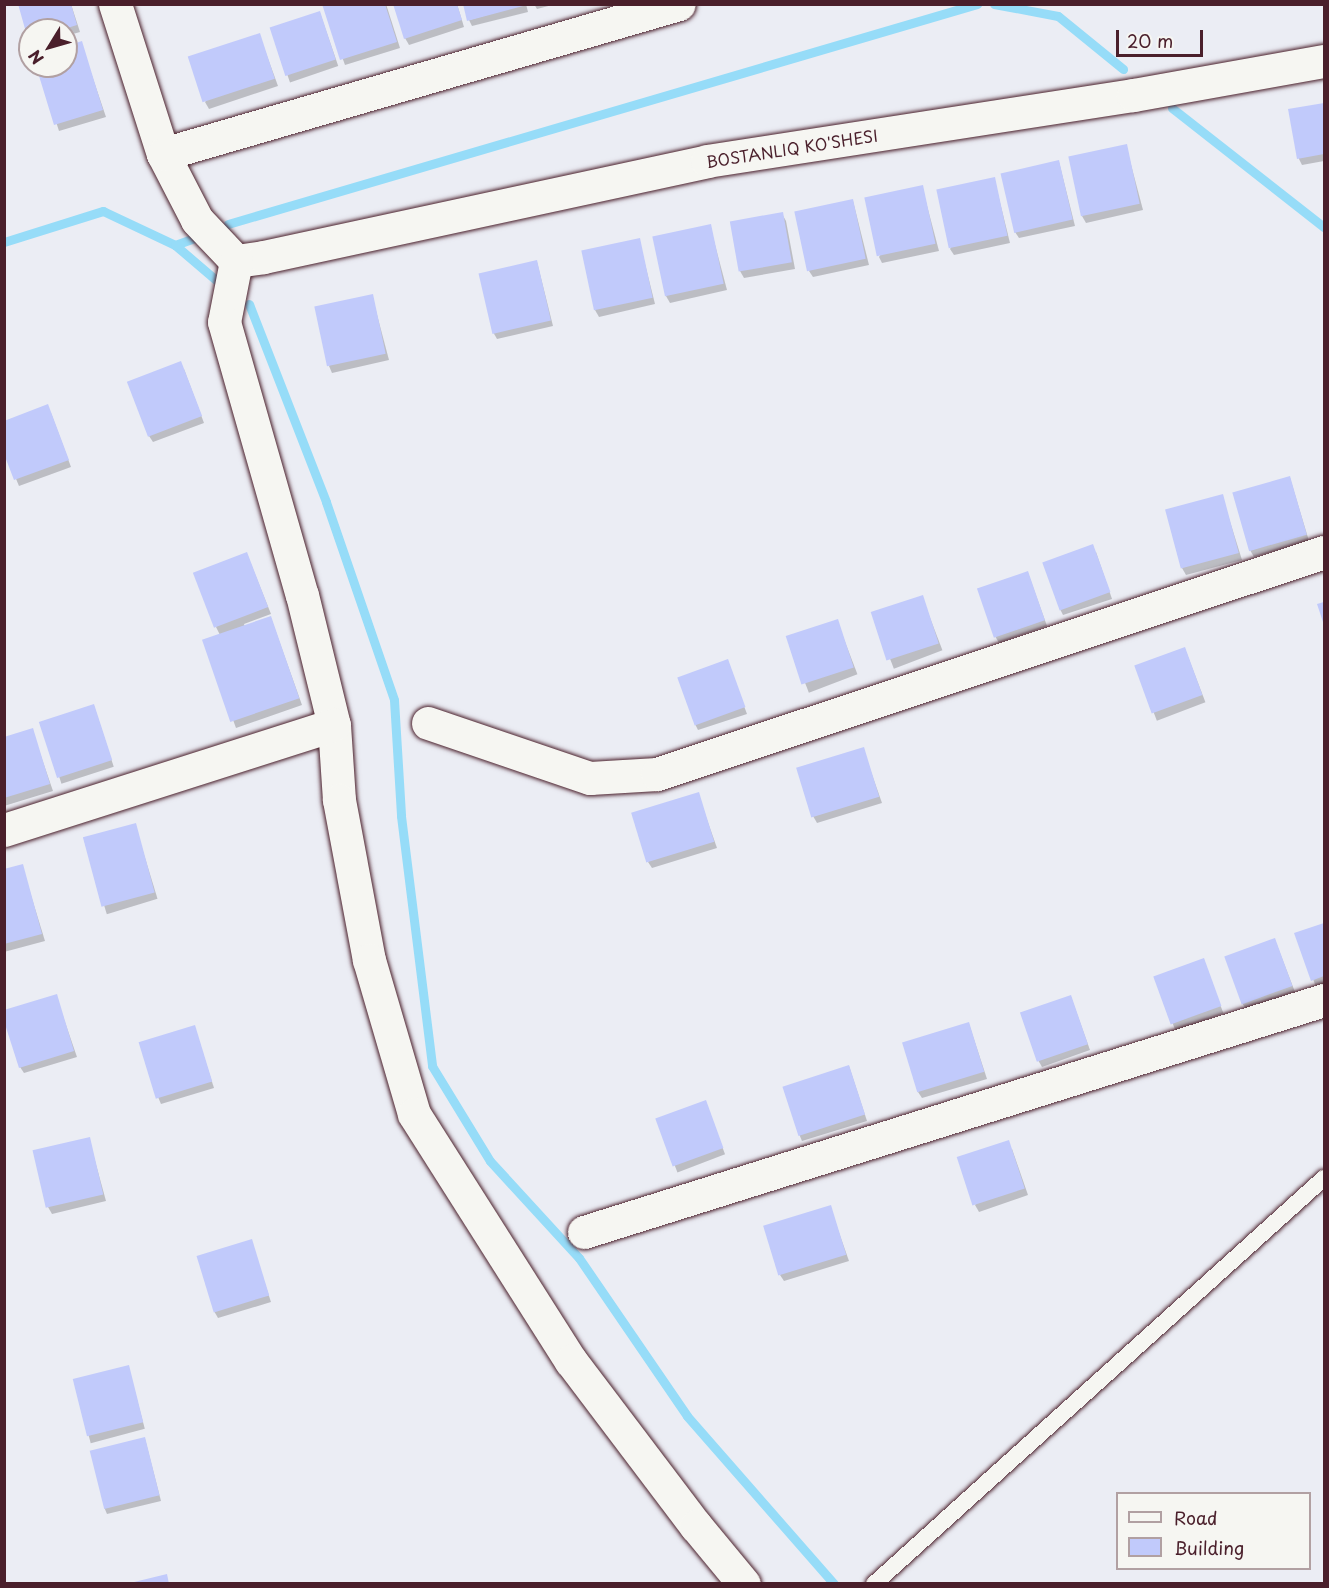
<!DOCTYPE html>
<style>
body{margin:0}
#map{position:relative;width:1329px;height:1588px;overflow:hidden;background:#ebedf4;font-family:"Playpen Sans",sans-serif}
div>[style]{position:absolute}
.shadow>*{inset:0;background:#0003;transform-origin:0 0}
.stream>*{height:9px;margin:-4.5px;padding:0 4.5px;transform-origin:4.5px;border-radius:4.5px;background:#96dcf8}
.building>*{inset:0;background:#c1cafb;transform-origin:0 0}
.roads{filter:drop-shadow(0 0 2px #4a1f2b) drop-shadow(0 0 2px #4a1f2b)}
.lane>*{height:16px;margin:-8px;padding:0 8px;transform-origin:8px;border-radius:8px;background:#f6f6f2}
.street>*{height:33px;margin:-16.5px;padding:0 16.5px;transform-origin:16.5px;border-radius:16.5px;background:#f6f6f2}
span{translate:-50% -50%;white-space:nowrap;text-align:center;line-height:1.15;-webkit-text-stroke:4.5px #f6f6f2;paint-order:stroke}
.street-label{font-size:16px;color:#4a1f2b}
.frame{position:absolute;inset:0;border:6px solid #4a1f2b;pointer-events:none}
.legend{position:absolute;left:1116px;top:1492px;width:195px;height:78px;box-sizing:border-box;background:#f6f6f2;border:2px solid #b1a0a2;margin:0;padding:8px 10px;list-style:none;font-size:18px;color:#4a1f2b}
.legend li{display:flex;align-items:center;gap:12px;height:30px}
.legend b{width:30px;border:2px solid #b1a0a2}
.north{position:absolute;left:18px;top:18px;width:60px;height:60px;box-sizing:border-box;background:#f6f6f2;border:2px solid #b1a0a2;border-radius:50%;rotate:233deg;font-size:16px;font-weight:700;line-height:24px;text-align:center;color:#4a1f2b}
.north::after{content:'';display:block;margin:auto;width:21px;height:27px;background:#4a1f2b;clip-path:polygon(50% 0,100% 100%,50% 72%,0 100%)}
.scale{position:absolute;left:1116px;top:30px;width:87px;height:27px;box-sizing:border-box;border:3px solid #4a1f2b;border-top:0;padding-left:8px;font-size:18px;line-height:21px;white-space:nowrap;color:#4a1f2b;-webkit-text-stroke:4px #f6f6f2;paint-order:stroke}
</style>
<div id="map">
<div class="shadow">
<i style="clip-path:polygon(19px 4px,71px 4px,80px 32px,66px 36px,66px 30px,30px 30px,30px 39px)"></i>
<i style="clip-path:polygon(323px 4px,386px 4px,400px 48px,345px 65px)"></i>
<i style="clip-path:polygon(457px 4px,464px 27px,409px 45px,405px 38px)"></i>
<i style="clip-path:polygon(526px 4px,528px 12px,472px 26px,469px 20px)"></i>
<i style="clip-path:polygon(534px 4px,556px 4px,537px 9px)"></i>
<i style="left:320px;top:13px;width:56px;height:51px;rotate:71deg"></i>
<i style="clip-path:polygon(259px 34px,278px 86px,209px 109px,205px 102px)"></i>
<i style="clip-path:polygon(81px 43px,106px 117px,59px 131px,38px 66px,66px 66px,66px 48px)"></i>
<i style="clip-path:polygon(1324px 104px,1324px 161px,1302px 165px,1299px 159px,1290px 111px)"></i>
<i style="clip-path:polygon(1126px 146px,1143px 210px,1086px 223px,1082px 216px)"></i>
<i style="clip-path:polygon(1059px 162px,1075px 226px,1019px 238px,1015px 232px)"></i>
<i style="clip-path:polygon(994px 178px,1010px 243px,954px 255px,950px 249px)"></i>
<i style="clip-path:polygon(922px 187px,939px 251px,882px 263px,879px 257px)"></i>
<i style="clip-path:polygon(853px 201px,869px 265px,813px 277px,809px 271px)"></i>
<i style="clip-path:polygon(782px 214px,786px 221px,795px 269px,744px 278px,740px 271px)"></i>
<i style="clip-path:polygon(710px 226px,727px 290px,670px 303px,666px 296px)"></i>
<i style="clip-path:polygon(639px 240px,655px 304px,599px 317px,595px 310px)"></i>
<i style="clip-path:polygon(537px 262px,553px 326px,497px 339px,493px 332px)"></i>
<i style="clip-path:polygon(372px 296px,389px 360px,332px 373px,329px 366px)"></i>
<i style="clip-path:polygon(184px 369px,204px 423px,153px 442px,149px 436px)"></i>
<i style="clip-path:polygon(51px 413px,71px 467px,19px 486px,4px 450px)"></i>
<i style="clip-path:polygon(1290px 478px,1309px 541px,1254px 557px,1250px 550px)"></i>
<i style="clip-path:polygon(1222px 496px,1242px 560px,1186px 575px,1182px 568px)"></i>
<i style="clip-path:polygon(1096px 552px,1112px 599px,1063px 615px,1060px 609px)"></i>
<i style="clip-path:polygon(247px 554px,271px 614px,244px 624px,245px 627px,271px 618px,302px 705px,236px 728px,204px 641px,220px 635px,216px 627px)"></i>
<i style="clip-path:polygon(1028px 573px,1047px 626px,999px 643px,995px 636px)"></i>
<i style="left:922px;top:597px;width:57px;height:52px;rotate:69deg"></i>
<i style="left:837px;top:621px;width:57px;height:52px;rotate:69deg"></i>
<i style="left:1185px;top:649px;width:57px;height:52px;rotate:69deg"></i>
<i style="clip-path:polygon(727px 661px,747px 714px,698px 730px,695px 724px)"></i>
<i style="left:94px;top:706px;width:64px;height:55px;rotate:72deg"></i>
<i style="clip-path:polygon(32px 730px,53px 791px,4px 806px,4px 738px)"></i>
<i style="clip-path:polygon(863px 749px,882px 803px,817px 823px,813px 816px)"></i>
<i style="clip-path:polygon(698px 794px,717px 848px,652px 868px,648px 862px)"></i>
<i style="left:135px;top:825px;width:77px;height:53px;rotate:73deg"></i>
<i style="clip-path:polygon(22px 866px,45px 941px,4px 952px,4px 871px)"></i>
<i style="clip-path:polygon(1324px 924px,1324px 984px,1316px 987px,1296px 934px)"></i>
<i style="clip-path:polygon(1275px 940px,1295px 992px,1246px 1009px,1242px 1003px)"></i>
<i style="left:1203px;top:960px;width:57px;height:51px;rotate:69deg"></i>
<i style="clip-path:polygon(56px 996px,77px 1057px,24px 1073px,20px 1067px)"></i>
<i style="clip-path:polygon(1071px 997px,1090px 1050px,1042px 1067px,1038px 1060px)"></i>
<i style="clip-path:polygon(969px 1024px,987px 1079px,922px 1098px,918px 1092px)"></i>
<i style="clip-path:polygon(194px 1026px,214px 1088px,161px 1104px,158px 1097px)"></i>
<i style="clip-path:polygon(849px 1066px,867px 1121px,802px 1141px,799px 1134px)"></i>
<i style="left:705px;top:1102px;width:56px;height:51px;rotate:69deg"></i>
<i style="clip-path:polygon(89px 1139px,106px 1201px,52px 1214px,48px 1207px)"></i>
<i style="clip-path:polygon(1012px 1149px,1028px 1195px,979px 1212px,975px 1205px)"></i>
<i style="clip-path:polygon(830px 1207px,849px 1261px,784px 1281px,780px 1275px)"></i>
<i style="clip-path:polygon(251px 1241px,271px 1302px,218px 1318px,214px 1311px)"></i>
<i style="left:128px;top:1366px;width:65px;height:56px;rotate:75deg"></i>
<i style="clip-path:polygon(145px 1439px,161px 1501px,107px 1514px,104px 1507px)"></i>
</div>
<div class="stream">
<i style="left:994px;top:4px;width:65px;rotate:10.6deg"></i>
<i style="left:1058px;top:16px;width:84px;rotate:39.2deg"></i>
<i style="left:1172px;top:108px;width:193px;rotate:38.1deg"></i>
<i style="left:228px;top:224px;width:781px;rotate:-16.37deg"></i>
<i style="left:4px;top:242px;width:104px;rotate:-17.4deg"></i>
<i style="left:103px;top:211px;width:80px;rotate:25.3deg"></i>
<i style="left:175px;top:245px;width:54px;rotate:40.5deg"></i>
<i style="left:175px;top:245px;width:20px;rotate:-20deg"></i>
<i style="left:249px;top:304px;width:212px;rotate:68.7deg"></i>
<i style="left:326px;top:502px;width:209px;rotate:71deg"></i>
<i style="left:394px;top:700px;width:116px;rotate:86.5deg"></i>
<i style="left:401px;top:816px;width:252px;rotate:82.9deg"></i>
<i style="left:432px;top:1066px;width:111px;rotate:58.6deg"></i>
<i style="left:490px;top:1161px;width:132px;rotate:47.5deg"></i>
<i style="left:579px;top:1258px;width:191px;rotate:55.6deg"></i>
<i style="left:687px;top:1416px;width:223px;rotate:48.8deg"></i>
</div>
<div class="building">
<i style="clip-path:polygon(18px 4px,71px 4px,77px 25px,61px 30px,30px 30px,29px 43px)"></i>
<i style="clip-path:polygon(322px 4px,385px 4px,397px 42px,340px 60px)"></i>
<i style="clip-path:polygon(393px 4px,457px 4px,462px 20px,404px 39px)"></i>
<i style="clip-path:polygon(463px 4px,527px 4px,527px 5px,467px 21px)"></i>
<i style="left:320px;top:11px;width:51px;height:53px;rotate:72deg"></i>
<i style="left:260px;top:33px;width:48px;height:76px;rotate:72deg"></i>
<i style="clip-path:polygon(82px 41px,103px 110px,54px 125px,36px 66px,66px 66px,66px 46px)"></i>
<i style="clip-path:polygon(1324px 103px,1324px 154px,1297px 159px,1288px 109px)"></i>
<i style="left:1127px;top:144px;width:61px;height:60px;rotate:78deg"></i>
<i style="left:1059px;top:160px;width:61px;height:60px;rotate:77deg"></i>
<i style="left:995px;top:177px;width:60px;height:60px;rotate:78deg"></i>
<i style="left:923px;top:185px;width:60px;height:60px;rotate:78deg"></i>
<i style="left:853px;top:199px;width:61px;height:60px;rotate:78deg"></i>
<i style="left:783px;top:212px;width:51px;height:54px;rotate:80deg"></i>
<i style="left:711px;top:224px;width:61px;height:60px;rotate:78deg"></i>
<i style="left:640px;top:238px;width:61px;height:60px;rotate:78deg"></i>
<i style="left:537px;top:260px;width:62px;height:60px;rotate:77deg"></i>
<i style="left:373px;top:294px;width:61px;height:60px;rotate:78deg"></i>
<i style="left:181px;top:361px;width:59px;height:58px;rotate:69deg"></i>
<i style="clip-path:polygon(48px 404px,69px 460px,14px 480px,4px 454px,4px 421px)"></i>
<i style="left:1290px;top:476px;width:61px;height:60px;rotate:74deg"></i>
<i style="left:1223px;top:494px;width:61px;height:60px;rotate:75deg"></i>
<i style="left:1093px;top:544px;width:51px;height:54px;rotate:70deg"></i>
<i style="left:247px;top:552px;width:59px;height:58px;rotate:69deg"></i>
<i style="left:1028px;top:571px;width:52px;height:54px;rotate:71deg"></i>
<i style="left:923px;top:595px;width:51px;height:55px;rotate:72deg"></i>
<i style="clip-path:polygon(1324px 602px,1324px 625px,1317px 604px)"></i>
<i style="left:271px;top:616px;width:87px;height:73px;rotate:71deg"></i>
<i style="left:838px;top:619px;width:51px;height:55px;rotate:72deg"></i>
<i style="left:1185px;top:647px;width:51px;height:54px;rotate:70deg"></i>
<i style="left:728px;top:659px;width:51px;height:54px;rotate:70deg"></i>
<i style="left:94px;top:704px;width:59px;height:58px;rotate:72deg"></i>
<i style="clip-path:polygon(33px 728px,50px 784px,4px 798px,4px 737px)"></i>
<i style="left:864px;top:747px;width:52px;height:71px;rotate:73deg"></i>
<i style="left:699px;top:792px;width:52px;height:71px;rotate:73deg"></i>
<i style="left:136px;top:823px;width:72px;height:55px;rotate:75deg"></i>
<i style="clip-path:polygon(23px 864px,42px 934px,4px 944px,4px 869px)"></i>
<i style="clip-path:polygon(1324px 923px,1324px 976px,1311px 981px,1294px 933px)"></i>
<i style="left:1275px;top:938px;width:51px;height:54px;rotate:70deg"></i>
<i style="left:1204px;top:958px;width:51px;height:54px;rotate:70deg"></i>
<i style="clip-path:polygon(57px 994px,74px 1051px,19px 1068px,4px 1021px,4px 1010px)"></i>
<i style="left:1071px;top:995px;width:52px;height:54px;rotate:71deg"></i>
<i style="left:969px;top:1022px;width:52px;height:70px;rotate:73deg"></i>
<i style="left:195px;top:1025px;width:59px;height:59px;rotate:73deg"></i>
<i style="left:849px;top:1065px;width:52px;height:70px;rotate:72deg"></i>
<i style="left:706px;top:1100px;width:51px;height:54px;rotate:70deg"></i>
<i style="left:90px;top:1137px;width:59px;height:59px;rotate:77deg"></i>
<i style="left:1009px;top:1140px;width:51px;height:55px;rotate:72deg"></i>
<i style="left:831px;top:1205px;width:52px;height:71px;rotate:73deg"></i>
<i style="left:252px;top:1239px;width:59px;height:58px;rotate:73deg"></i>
<i style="left:129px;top:1365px;width:59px;height:58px;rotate:76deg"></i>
<i style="left:145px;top:1437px;width:60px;height:57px;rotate:76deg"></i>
<i style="clip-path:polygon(167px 1574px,169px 1584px,130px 1584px,130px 1583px)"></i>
</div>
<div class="roads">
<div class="lane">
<i style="left:874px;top:1584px;width:606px;rotate:-42.06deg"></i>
</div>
<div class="street">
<i style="left:115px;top:4px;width:157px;rotate:72.3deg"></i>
<i style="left:163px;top:154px;width:74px;rotate:62.7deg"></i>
<i style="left:197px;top:220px;width:57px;rotate:46.4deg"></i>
<i style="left:236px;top:261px;width:28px;rotate:-8deg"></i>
<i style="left:264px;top:257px;width:453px;rotate:-12.2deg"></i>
<i style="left:707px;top:161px;width:431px;rotate:-8.8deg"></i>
<i style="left:1133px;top:95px;width:194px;rotate:-10.1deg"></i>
<i style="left:163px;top:154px;width:537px;rotate:-16.21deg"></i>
<i style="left:236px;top:261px;width:62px;rotate:101.1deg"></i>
<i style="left:224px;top:322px;width:284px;rotate:74.1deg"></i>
<i style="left:302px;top:595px;width:134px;rotate:76.2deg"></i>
<i style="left:334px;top:725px;width:75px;rotate:86.2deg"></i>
<i style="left:339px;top:800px;width:163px;rotate:79.4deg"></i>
<i style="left:369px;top:960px;width:160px;rotate:73.7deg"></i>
<i style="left:414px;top:1114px;width:293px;rotate:57.6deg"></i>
<i style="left:571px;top:1361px;width:207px;rotate:52.9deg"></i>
<i style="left:696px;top:1526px;width:75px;rotate:50.4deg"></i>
<i style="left:428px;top:723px;width:171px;rotate:18.8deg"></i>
<i style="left:590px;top:778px;width:67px;rotate:-3.4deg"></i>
<i style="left:657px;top:774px;width:703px;rotate:-18.41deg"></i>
<i style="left:4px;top:830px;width:346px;rotate:-17.7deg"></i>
<i style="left:584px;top:1232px;width:776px;rotate:-17.41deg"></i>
</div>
</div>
<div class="street-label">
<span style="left:792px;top:148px;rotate:-9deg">BOSTANLIQ KO'SHESI</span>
</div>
<div class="frame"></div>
<ul class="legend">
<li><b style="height:8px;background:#f6f6f2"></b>Road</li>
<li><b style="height:16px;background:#c1cafb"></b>Building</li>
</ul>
<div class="north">N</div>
<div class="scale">20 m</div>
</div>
